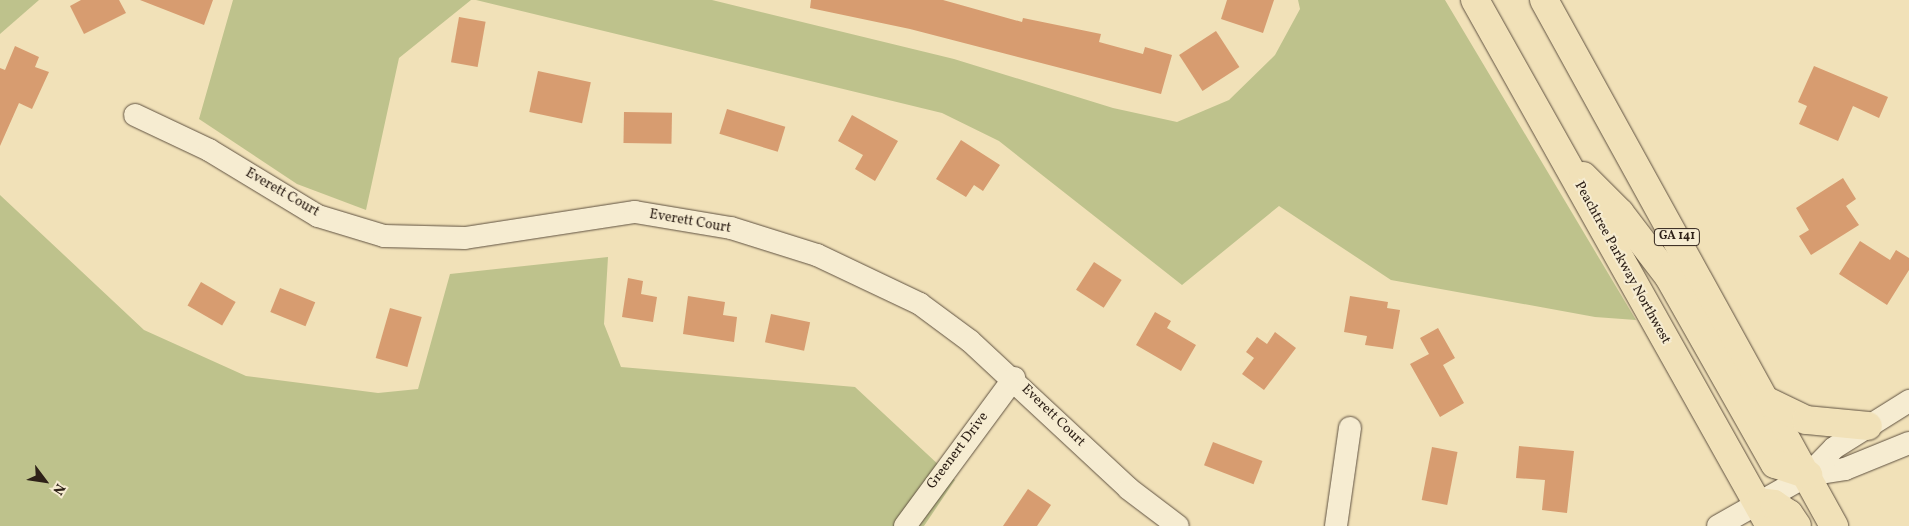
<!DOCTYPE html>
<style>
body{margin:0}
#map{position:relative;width:1909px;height:526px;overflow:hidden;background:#f1e1b8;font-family:Vollkorn,serif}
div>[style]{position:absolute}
.green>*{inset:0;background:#bec28c}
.building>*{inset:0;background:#d79c70;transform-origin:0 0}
.roads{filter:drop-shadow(0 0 1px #5f5140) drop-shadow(0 0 1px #5f5140)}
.minor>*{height:22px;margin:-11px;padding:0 11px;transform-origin:11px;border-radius:11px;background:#f6ecd1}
.highway>*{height:28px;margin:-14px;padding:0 14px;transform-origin:14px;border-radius:14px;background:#f1e1b8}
span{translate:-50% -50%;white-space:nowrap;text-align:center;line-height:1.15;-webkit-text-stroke:4px #f6ecd1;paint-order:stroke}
.shield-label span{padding:1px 4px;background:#f6ecd1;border:1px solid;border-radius:4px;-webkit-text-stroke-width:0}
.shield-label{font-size:12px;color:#2e2118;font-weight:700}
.street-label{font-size:14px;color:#2e2118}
.north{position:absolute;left:20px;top:456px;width:50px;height:50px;-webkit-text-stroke:4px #f6ecd1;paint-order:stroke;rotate:121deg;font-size:14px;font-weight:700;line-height:20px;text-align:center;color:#2e2118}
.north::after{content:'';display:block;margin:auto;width:18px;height:22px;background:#2e2118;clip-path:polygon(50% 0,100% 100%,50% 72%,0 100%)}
</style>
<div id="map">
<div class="green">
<i style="clip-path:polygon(0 0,39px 0,0 34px)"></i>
<i style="clip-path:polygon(233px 0,471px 0,399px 58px,366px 210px,297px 184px,199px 119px)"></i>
<i style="clip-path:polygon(476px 0,712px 0,954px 59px,1113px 108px,1177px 122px,1229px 100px,1275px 55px,1300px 9px,1298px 0,1445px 0,1636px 320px,1595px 317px,1391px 280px,1279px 206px,1182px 285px,999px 141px,942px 113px)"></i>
<i style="clip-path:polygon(0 195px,144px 330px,246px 376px,378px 393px,418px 389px,450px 274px,608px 257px,604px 324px,621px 367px,855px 387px,955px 480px,924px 526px,0 526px)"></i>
</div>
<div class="building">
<i style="clip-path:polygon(81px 0,119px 0,126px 13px,84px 34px,70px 6px)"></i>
<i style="clip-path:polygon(140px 0,213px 0,204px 25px)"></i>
<i style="clip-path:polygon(811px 0,943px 0,1022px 22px,1023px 18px,1101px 34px,1099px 42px,1143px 54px,1145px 47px,1172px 55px,1161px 94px,910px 29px,810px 8px)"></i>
<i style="clip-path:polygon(1227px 0,1274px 0,1263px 33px,1221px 19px)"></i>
<i style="left:459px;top:17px;width:27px;height:46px;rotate:10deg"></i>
<i style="left:1216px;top:31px;width:43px;height:44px;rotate:57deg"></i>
<i style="clip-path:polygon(15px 46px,39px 57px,35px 67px,49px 72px,32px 109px,19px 103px,0 146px,0 68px,5px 70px)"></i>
<i style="clip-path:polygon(1814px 66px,1888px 97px,1879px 118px,1853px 106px,1838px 141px,1799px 124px,1807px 106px,1798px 102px)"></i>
<i style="left:538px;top:71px;width:54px;height:42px;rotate:12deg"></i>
<i style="left:727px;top:109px;width:61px;height:26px;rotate:17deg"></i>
<i style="left:624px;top:112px;width:48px;height:31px;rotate:1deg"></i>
<i style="clip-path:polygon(852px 115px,898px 141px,875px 181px,855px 169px,863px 155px,838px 141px)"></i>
<i style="clip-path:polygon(961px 140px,1000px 165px,983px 191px,974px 185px,966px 197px,936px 179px)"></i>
<i style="clip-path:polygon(1843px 178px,1856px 199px,1846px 206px,1859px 225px,1811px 255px,1799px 236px,1809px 230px,1796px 208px)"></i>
<i style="clip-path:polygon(1860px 241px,1890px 260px,1896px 250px,1909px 258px,1909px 270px,1887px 305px,1839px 274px)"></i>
<i style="left:1094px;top:262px;width:33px;height:33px;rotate:33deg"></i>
<i style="clip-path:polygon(628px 278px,643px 281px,641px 294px,657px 297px,653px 322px,622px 317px)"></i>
<i style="left:201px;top:282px;width:40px;height:27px;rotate:30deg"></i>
<i style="left:280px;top:288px;width:38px;height:26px;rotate:22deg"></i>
<i style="clip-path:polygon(688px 296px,725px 302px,723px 315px,737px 317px,734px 342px,683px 334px)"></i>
<i style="clip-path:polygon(1350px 296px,1388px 302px,1387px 308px,1400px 310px,1393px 349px,1365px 345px,1367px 336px,1344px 332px)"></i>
<i style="left:390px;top:308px;width:33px;height:52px;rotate:16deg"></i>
<i style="clip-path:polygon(1155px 312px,1171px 321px,1167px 328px,1196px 345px,1181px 371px,1136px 345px)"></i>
<i style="left:771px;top:314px;width:40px;height:29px;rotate:12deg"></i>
<i style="clip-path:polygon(1438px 328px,1455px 358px,1443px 365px,1464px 403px,1440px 417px,1410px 364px,1429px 354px,1420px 338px)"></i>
<i style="clip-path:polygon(1275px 332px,1296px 348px,1264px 390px,1242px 374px,1254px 358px,1246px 352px,1257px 337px,1267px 344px)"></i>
<i style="left:1213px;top:442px;width:53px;height:25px;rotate:21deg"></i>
<i style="clip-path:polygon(1519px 446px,1574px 451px,1567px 513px,1542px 510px,1545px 480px,1516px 478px)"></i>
<i style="left:1432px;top:447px;width:26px;height:54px;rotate:11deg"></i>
<i style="clip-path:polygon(1028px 489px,1051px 505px,1037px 526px,1003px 526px)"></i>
</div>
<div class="roads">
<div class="minor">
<i style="left:135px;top:115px;width:82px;rotate:25.3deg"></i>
<i style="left:209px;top:150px;width:127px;rotate:31.2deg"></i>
<i style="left:318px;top:216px;width:69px;rotate:16.9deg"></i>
<i style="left:384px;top:236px;width:81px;rotate:1.4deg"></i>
<i style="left:465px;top:238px;width:172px;rotate:-8.7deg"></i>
<i style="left:635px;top:212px;width:97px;rotate:9.5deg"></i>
<i style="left:731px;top:228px;width:90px;rotate:17.4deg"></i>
<i style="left:817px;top:255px;width:114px;rotate:25.4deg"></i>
<i style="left:920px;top:304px;width:62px;rotate:36.5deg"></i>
<i style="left:970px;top:341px;width:217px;rotate:42.9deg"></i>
<i style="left:1129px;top:489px;width:61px;rotate:37.1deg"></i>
<i style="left:1808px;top:475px;width:37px;rotate:-9deg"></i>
<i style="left:1845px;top:469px;width:69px;rotate:-22.1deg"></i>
<i style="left:905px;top:526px;width:184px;rotate:-53.6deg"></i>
<i style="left:1336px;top:526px;width:99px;rotate:-81.9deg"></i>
<i style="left:1718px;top:526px;width:103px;rotate:-29.5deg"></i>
<i style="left:1808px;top:475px;width:37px;rotate:-46deg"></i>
<i style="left:1834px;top:448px;width:89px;rotate:-32.1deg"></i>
</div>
<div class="highway">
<i style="left:1475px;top:0;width:603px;rotate:60.71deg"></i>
<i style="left:1544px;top:0;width:601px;rotate:61.13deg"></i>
<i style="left:1583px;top:176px;width:52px;rotate:45deg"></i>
<i style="left:1620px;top:213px;width:81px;rotate:52.6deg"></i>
<i style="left:1669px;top:277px;width:215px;rotate:60.5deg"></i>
<i style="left:1775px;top:464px;width:35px;rotate:18deg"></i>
<i style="left:1769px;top:402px;width:41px;rotate:25.9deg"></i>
<i style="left:1806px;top:420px;width:62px;rotate:5.5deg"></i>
<i style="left:1758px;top:502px;width:16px;rotate:7deg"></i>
<i style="left:1774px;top:504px;width:18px;rotate:34deg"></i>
<i style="left:1789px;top:514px;width:14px;rotate:56deg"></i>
</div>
</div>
<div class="shield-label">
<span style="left:1677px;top:237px">GA 141</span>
</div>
<div class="street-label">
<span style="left:282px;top:193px;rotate:30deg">Everett Court</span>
<span style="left:690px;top:222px;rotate:10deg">Everett Court</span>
<span style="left:1622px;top:263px;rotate:61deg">Peachtree Parkway Northwest</span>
<span style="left:1053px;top:416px;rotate:44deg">Everett Court</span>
<span style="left:958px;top:451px;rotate:-53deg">Greenert Drive</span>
</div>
<div class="north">N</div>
</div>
